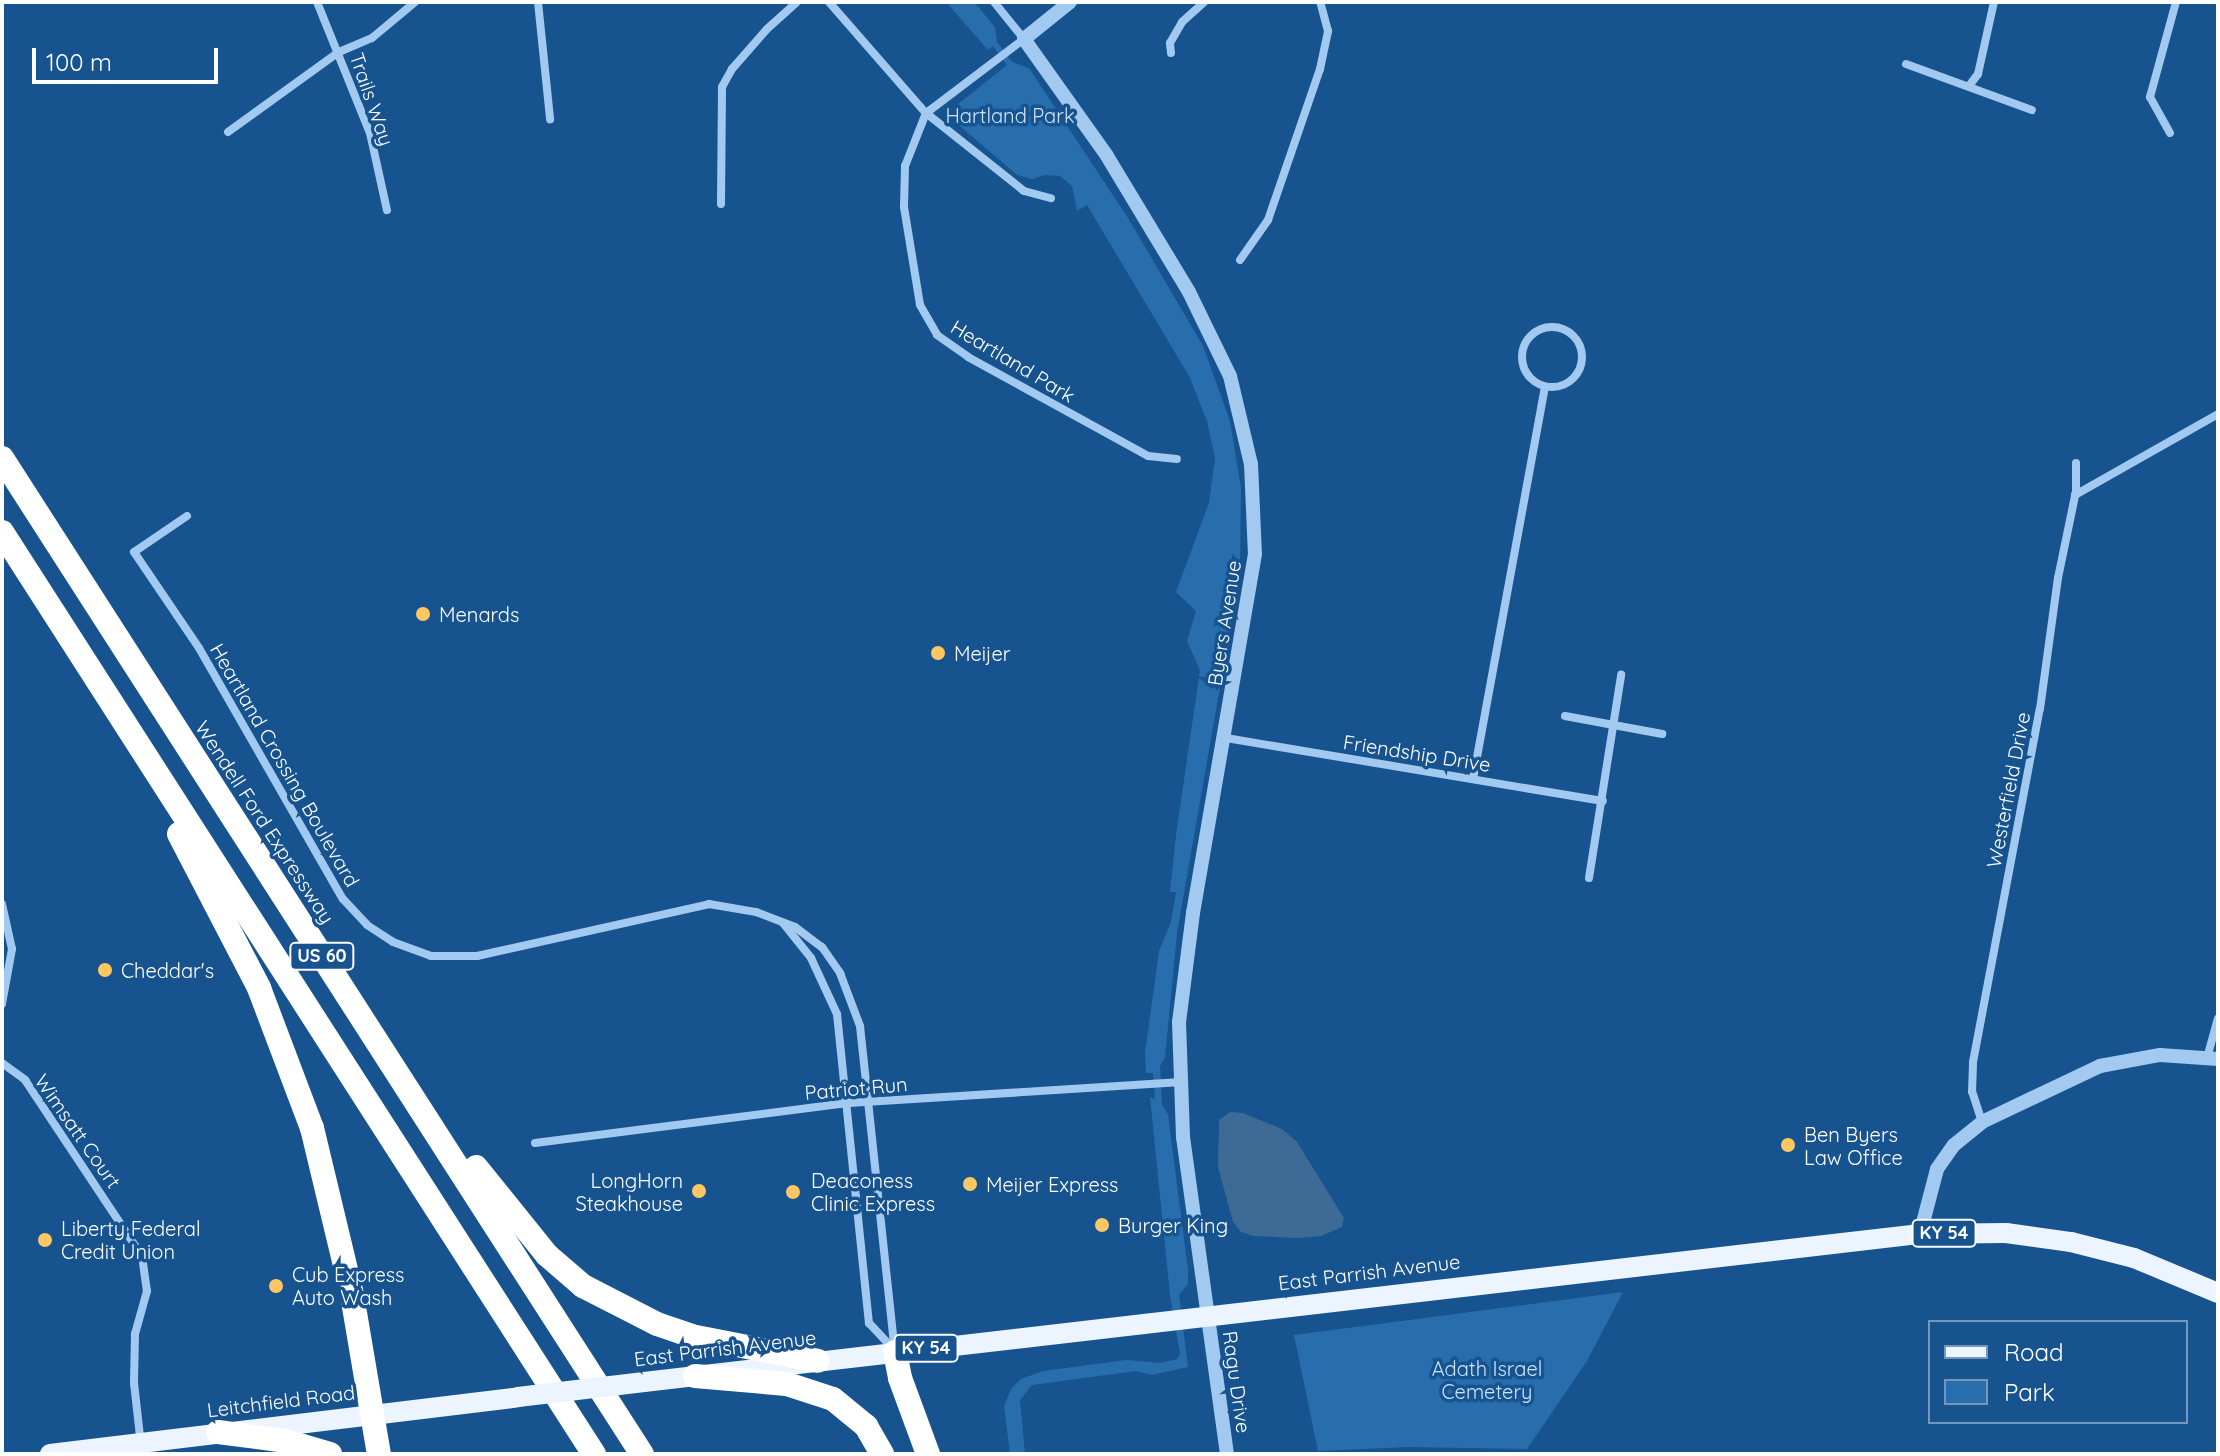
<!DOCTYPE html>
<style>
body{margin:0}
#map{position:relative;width:2220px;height:1456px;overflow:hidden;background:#16538f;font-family:Quicksand,sans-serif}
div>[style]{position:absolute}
.green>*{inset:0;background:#286ead}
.water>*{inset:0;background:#3e6a96}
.minor>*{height:8px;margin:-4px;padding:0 4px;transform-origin:4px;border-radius:4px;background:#a2caf0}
.minor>.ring{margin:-4px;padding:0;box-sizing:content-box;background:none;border:8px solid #a2caf0;border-radius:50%}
.tertiary>*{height:14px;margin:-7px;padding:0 7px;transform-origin:7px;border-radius:7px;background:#a2caf0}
.primary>*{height:20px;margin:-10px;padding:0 10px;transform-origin:10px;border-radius:10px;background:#ebf4ff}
.motorway>*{height:24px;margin:-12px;padding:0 12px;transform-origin:12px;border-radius:12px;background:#fff}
.primary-bridge>*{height:20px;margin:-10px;padding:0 10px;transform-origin:10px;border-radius:10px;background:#ebf4ff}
.dots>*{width:22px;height:22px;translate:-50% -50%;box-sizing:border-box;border:4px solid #16538f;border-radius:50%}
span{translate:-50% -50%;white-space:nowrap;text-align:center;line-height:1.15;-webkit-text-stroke:7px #16538f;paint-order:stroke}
.shield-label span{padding:2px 6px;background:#16538f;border:2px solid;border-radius:6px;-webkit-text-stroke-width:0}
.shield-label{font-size:18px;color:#fff;font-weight:700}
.street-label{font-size:20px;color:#fff}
.park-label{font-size:20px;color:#c9e3fb}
.poi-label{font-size:20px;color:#fff}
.left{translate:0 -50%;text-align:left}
.right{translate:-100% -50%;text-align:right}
.frame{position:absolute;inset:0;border:4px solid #fff;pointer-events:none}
.legend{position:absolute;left:1928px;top:1320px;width:260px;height:104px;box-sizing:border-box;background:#16538f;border:2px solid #7398bc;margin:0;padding:10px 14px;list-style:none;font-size:24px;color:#fff}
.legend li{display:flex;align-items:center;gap:16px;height:40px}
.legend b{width:40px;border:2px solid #7398bc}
.scale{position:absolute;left:32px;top:48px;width:186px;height:36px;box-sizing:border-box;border:4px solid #fff;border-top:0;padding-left:10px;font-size:24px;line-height:28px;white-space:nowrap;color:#fff;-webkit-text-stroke:6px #16538f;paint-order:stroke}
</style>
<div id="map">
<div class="green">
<i style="clip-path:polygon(946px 2px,974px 2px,995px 27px,997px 42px,1012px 62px,1029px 68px,1128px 218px,1203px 346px,1230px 421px,1241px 488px,1240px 573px,1177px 933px,1165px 1058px,1160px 1066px,1162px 1104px,1168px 1115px,1188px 1269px,1188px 1284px,1179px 1295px,1188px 1367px,1152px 1375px,1136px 1371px,1032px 1385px,1020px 1400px,1025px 1454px,1010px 1454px,1004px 1406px,1011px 1389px,1021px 1379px,1043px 1371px,1126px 1360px,1161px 1363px,1177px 1359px,1180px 1354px,1170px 1295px,1150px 1097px,1155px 1099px,1153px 1073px,1146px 1073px,1145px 1053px,1159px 951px,1171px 922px,1176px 892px,1170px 892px,1176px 835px,1200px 670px,1187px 641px,1196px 611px,1176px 592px,1209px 503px,1215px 458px,1207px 421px,1189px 376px,1087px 205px,1077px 211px,1072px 186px,1060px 176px,1045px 175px,1032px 179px,1017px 175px,954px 121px,953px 108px,1007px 65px,993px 46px,988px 50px)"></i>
<i style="clip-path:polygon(1623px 1292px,1587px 1361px,1527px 1449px,1407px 1447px,1318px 1451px,1294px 1335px)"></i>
</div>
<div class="water">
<i style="clip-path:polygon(1230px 1112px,1243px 1113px,1282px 1129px,1297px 1142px,1344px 1218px,1342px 1227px,1321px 1236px,1299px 1238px,1253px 1236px,1241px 1232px,1233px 1222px,1218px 1167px,1219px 1120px)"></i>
</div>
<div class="minor">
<i style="left:317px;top:2px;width:141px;rotate:68deg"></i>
<i style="left:370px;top:133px;width:79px;rotate:77.6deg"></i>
<i style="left:538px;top:2px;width:118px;rotate:84.1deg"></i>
<i style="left:829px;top:2px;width:147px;rotate:48.9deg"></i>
<i style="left:926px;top:113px;width:125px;rotate:38.5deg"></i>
<i style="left:1024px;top:191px;width:28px;rotate:15deg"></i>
<i style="left:994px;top:2px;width:48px;rotate:51deg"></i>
<i style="left:1024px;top:39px;width:123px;rotate:142.9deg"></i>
<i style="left:926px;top:113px;width:57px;rotate:111.6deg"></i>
<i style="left:905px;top:166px;width:41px;rotate:91.4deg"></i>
<i style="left:904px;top:207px;width:99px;rotate:80.7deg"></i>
<i style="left:920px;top:305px;width:34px;rotate:60deg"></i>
<i style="left:937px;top:335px;width:38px;rotate:35deg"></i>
<i style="left:968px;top:357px;width:205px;rotate:28.8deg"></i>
<i style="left:1148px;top:456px;width:29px;rotate:6deg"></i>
<i style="left:1171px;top:53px;width:10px;rotate:-96deg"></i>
<i style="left:1170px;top:43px;width:24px;rotate:-60deg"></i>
<i style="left:1182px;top:22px;width:30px;rotate:-42deg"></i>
<i style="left:1906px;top:64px;width:134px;rotate:20.1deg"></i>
<i style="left:1969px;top:86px;width:15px;rotate:-53deg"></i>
<i style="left:1978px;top:74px;width:74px;rotate:-77.5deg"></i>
<i style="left:228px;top:132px;width:137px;rotate:-35.8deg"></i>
<i style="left:339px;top:52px;width:36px;rotate:-23deg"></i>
<i style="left:372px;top:38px;width:56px;rotate:-39.9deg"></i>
<i style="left:2170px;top:133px;width:41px;rotate:-119.1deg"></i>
<i style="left:2150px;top:97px;width:98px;rotate:-74.7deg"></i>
<i style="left:721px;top:204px;width:117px;rotate:-89.5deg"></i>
<i style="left:722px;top:87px;width:21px;rotate:-61deg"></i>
<i style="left:732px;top:69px;width:53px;rotate:-48.8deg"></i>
<i style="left:767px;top:29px;width:40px;rotate:-42deg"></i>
<i style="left:1240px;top:260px;width:49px;rotate:-55deg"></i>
<i style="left:1268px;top:220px;width:160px;rotate:-71deg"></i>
<i style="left:1320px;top:69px;width:39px;rotate:-78deg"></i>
<i style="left:1328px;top:31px;width:30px;rotate:-105deg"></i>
<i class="ring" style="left:1522px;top:327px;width:52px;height:52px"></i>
<i style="left:2075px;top:495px;width:164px;rotate:-29.5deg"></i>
<i style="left:187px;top:516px;width:64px;rotate:145.8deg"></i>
<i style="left:134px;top:552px;width:116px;rotate:55.9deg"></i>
<i style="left:199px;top:648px;width:289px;rotate:60.2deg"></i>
<i style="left:343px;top:899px;width:35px;rotate:47deg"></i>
<i style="left:367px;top:925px;width:31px;rotate:33deg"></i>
<i style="left:393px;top:942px;width:40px;rotate:20.2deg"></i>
<i style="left:431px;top:956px;width:46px"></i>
<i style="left:477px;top:956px;width:238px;rotate:-12.6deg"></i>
<i style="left:709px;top:904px;width:48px;rotate:9.7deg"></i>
<i style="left:756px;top:912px;width:42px;rotate:21deg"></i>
<i style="left:795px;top:927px;width:34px;rotate:37deg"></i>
<i style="left:822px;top:947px;width:32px;rotate:55deg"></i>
<i style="left:840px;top:973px;width:57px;rotate:69.3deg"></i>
<i style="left:860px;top:1026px;width:327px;rotate:83.9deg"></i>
<i style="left:1565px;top:716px;width:99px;rotate:10.5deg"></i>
<i style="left:1226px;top:738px;width:382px;rotate:9.5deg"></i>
<i style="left:1473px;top:779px;width:399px;rotate:-79.6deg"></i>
<i style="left:1589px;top:878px;width:206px;rotate:-81deg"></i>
<i style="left:2px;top:904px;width:46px;rotate:77.5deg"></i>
<i style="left:12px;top:949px;width:56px;rotate:100.3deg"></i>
<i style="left:783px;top:923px;width:45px;rotate:51.3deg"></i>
<i style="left:811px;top:958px;width:62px;rotate:65.1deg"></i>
<i style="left:837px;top:1014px;width:311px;rotate:84.1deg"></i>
<i style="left:869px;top:1323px;width:37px;rotate:47deg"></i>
<i style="left:2207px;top:1058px;width:41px;rotate:-74.6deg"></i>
<i style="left:2px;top:1063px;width:29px;rotate:36deg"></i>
<i style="left:25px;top:1080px;width:211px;rotate:56.4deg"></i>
<i style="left:142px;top:1256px;width:35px;rotate:82deg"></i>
<i style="left:147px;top:1291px;width:45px;rotate:105.6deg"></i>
<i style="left:135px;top:1334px;width:49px;rotate:91.2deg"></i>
<i style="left:134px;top:1383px;width:71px;rotate:83.6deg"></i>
<i style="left:1982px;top:1122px;width:32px;rotate:-108deg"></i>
<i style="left:1972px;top:1092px;width:30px;rotate:-88deg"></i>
<i style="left:1973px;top:1062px;width:359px;rotate:-79.3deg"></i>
<i style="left:2040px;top:709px;width:132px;rotate:-82.2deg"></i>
<i style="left:2058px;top:578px;width:89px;rotate:-78.3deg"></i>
<i style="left:2076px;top:491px;width:28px;rotate:-90deg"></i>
<i style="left:535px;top:1143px;width:317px;rotate:-7.3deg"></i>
<i style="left:849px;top:1103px;width:333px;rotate:-3.6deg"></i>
</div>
<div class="tertiary">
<i style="left:1070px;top:2px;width:59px;rotate:141.2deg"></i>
<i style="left:1024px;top:39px;width:143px;rotate:54.6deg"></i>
<i style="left:1107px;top:156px;width:159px;rotate:58.9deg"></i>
<i style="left:1189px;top:292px;width:93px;rotate:64deg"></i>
<i style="left:1230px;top:376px;width:90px;rotate:76.6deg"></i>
<i style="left:1251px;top:464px;width:90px;rotate:87.5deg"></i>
<i style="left:1255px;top:554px;width:364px;rotate:99.8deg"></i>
<i style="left:1193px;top:913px;width:110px;rotate:97.3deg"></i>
<i style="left:1179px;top:1022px;width:115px;rotate:88deg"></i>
<i style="left:1183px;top:1137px;width:320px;rotate:82.1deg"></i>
<i style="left:1920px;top:1234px;width:67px;rotate:-75.3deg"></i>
<i style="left:1937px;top:1169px;width:29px;rotate:-55deg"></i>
<i style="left:1954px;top:1145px;width:36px;rotate:-39deg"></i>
<i style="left:1982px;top:1122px;width:131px;rotate:-25.4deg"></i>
<i style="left:2100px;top:1066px;width:61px;rotate:-10.4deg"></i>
<i style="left:2160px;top:1055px;width:58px;rotate:3.9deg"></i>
</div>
<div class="primary">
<i style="left:644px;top:1382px;width:1285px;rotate:-6.62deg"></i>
<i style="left:1920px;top:1234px;width:86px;rotate:-0.7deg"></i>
<i style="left:2006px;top:1233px;width:66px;rotate:7.9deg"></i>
<i style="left:2071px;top:1242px;width:65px;rotate:14.3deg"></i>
<i style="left:2134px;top:1258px;width:91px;rotate:22.6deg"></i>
<i style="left:50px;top:1454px;width:471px;rotate:-6.9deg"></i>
</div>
<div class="motorway">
<i style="left:2px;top:458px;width:1184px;rotate:57.28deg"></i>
<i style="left:2px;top:532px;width:1096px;rotate:57.3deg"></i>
<i style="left:179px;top:834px;width:174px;rotate:62.5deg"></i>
<i style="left:259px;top:988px;width:150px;rotate:69.3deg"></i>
<i style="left:312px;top:1128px;width:172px;rotate:76.5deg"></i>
<i style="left:352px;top:1295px;width:161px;rotate:80.4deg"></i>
<i style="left:476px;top:1167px;width:113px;rotate:51.1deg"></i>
<i style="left:547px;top:1255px;width:48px;rotate:40.7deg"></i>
<i style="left:583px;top:1286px;width:83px;rotate:27.2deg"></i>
<i style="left:657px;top:1324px;width:36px;rotate:19deg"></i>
<i style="left:691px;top:1336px;width:129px;rotate:11.1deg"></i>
<i style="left:895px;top:1352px;width:26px;rotate:79deg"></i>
<i style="left:900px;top:1378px;width:81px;rotate:69.8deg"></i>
<i style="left:695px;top:1376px;width:92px;rotate:5deg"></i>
<i style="left:787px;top:1384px;width:48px;rotate:18.1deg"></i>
<i style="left:833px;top:1399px;width:43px;rotate:39.3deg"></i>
<i style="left:866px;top:1426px;width:32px;rotate:60deg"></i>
<i style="left:218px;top:1432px;width:69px;rotate:7.5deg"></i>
<i style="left:286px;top:1441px;width:46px;rotate:16.5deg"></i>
</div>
<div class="primary-bridge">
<i style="left:518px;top:1397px;width:127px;rotate:-6.8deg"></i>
</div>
<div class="dots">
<i style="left:423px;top:614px;background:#ffc761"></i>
<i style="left:938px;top:653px;background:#ffc761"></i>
<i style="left:105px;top:970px;background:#ffc761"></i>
<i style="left:1788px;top:1145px;background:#ffc761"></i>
<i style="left:970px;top:1184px;background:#ffc761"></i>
<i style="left:699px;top:1191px;background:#ffc761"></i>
<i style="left:793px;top:1192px;background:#ffc761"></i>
<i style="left:1102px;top:1225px;background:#ffc761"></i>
<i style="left:45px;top:1240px;background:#ffc761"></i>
<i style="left:276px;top:1286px;background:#ffc761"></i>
</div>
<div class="shield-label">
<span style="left:322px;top:956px">US 60</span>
<span style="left:1944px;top:1233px">KY 54</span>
<span style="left:926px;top:1348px">KY 54</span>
</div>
<div class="street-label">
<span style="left:372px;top:99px;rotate:71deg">Trails Way</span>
<span style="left:1013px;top:361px;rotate:31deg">Heartland Park</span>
<span style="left:1224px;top:623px;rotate:-81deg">Byers Avenue</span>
<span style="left:1417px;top:753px;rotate:9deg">Friendship Drive</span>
<span style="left:285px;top:765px;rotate:60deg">Heartland Crossing Boulevard</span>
<span style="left:2008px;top:790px;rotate:-79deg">Westerfield Drive</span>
<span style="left:265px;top:822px;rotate:57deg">Wendell Ford Expressway</span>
<span style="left:856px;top:1088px;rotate:-5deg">Patriot Run</span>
<span style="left:78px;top:1131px;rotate:55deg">Wimsatt Court</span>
<span style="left:1369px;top:1272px;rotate:-7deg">East Parrish Avenue</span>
<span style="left:725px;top:1348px;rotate:-7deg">East Parrish Avenue</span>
<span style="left:1237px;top:1382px;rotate:82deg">Ragu Drive</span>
<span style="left:281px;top:1401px;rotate:-7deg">Leitchfield Road</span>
</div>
<div class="park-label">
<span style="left:1010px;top:115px">Hartland Park</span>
<span style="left:1487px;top:1380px">Adath Israel<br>Cemetery</span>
</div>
<div class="poi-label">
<span class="left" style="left:439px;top:614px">Menards</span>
<span class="left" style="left:954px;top:653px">Meijer</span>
<span class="left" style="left:121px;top:970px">Cheddar's</span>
<span class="left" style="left:1804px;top:1146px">Ben Byers<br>Law Office</span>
<span class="right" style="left:683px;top:1192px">LongHorn<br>Steakhouse</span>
<span class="left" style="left:811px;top:1192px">Deaconess<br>Clinic Express</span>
<span class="left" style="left:986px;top:1184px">Meijer Express</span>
<span class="left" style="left:1118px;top:1225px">Burger King</span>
<span class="left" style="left:61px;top:1240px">Liberty Federal<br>Credit Union</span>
<span class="left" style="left:292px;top:1286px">Cub Express<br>Auto Wash</span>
</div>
<div class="frame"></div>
<ul class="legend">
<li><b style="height:10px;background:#ebf4ff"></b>Road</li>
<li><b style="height:22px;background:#286ead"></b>Park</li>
</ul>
<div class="scale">100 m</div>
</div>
